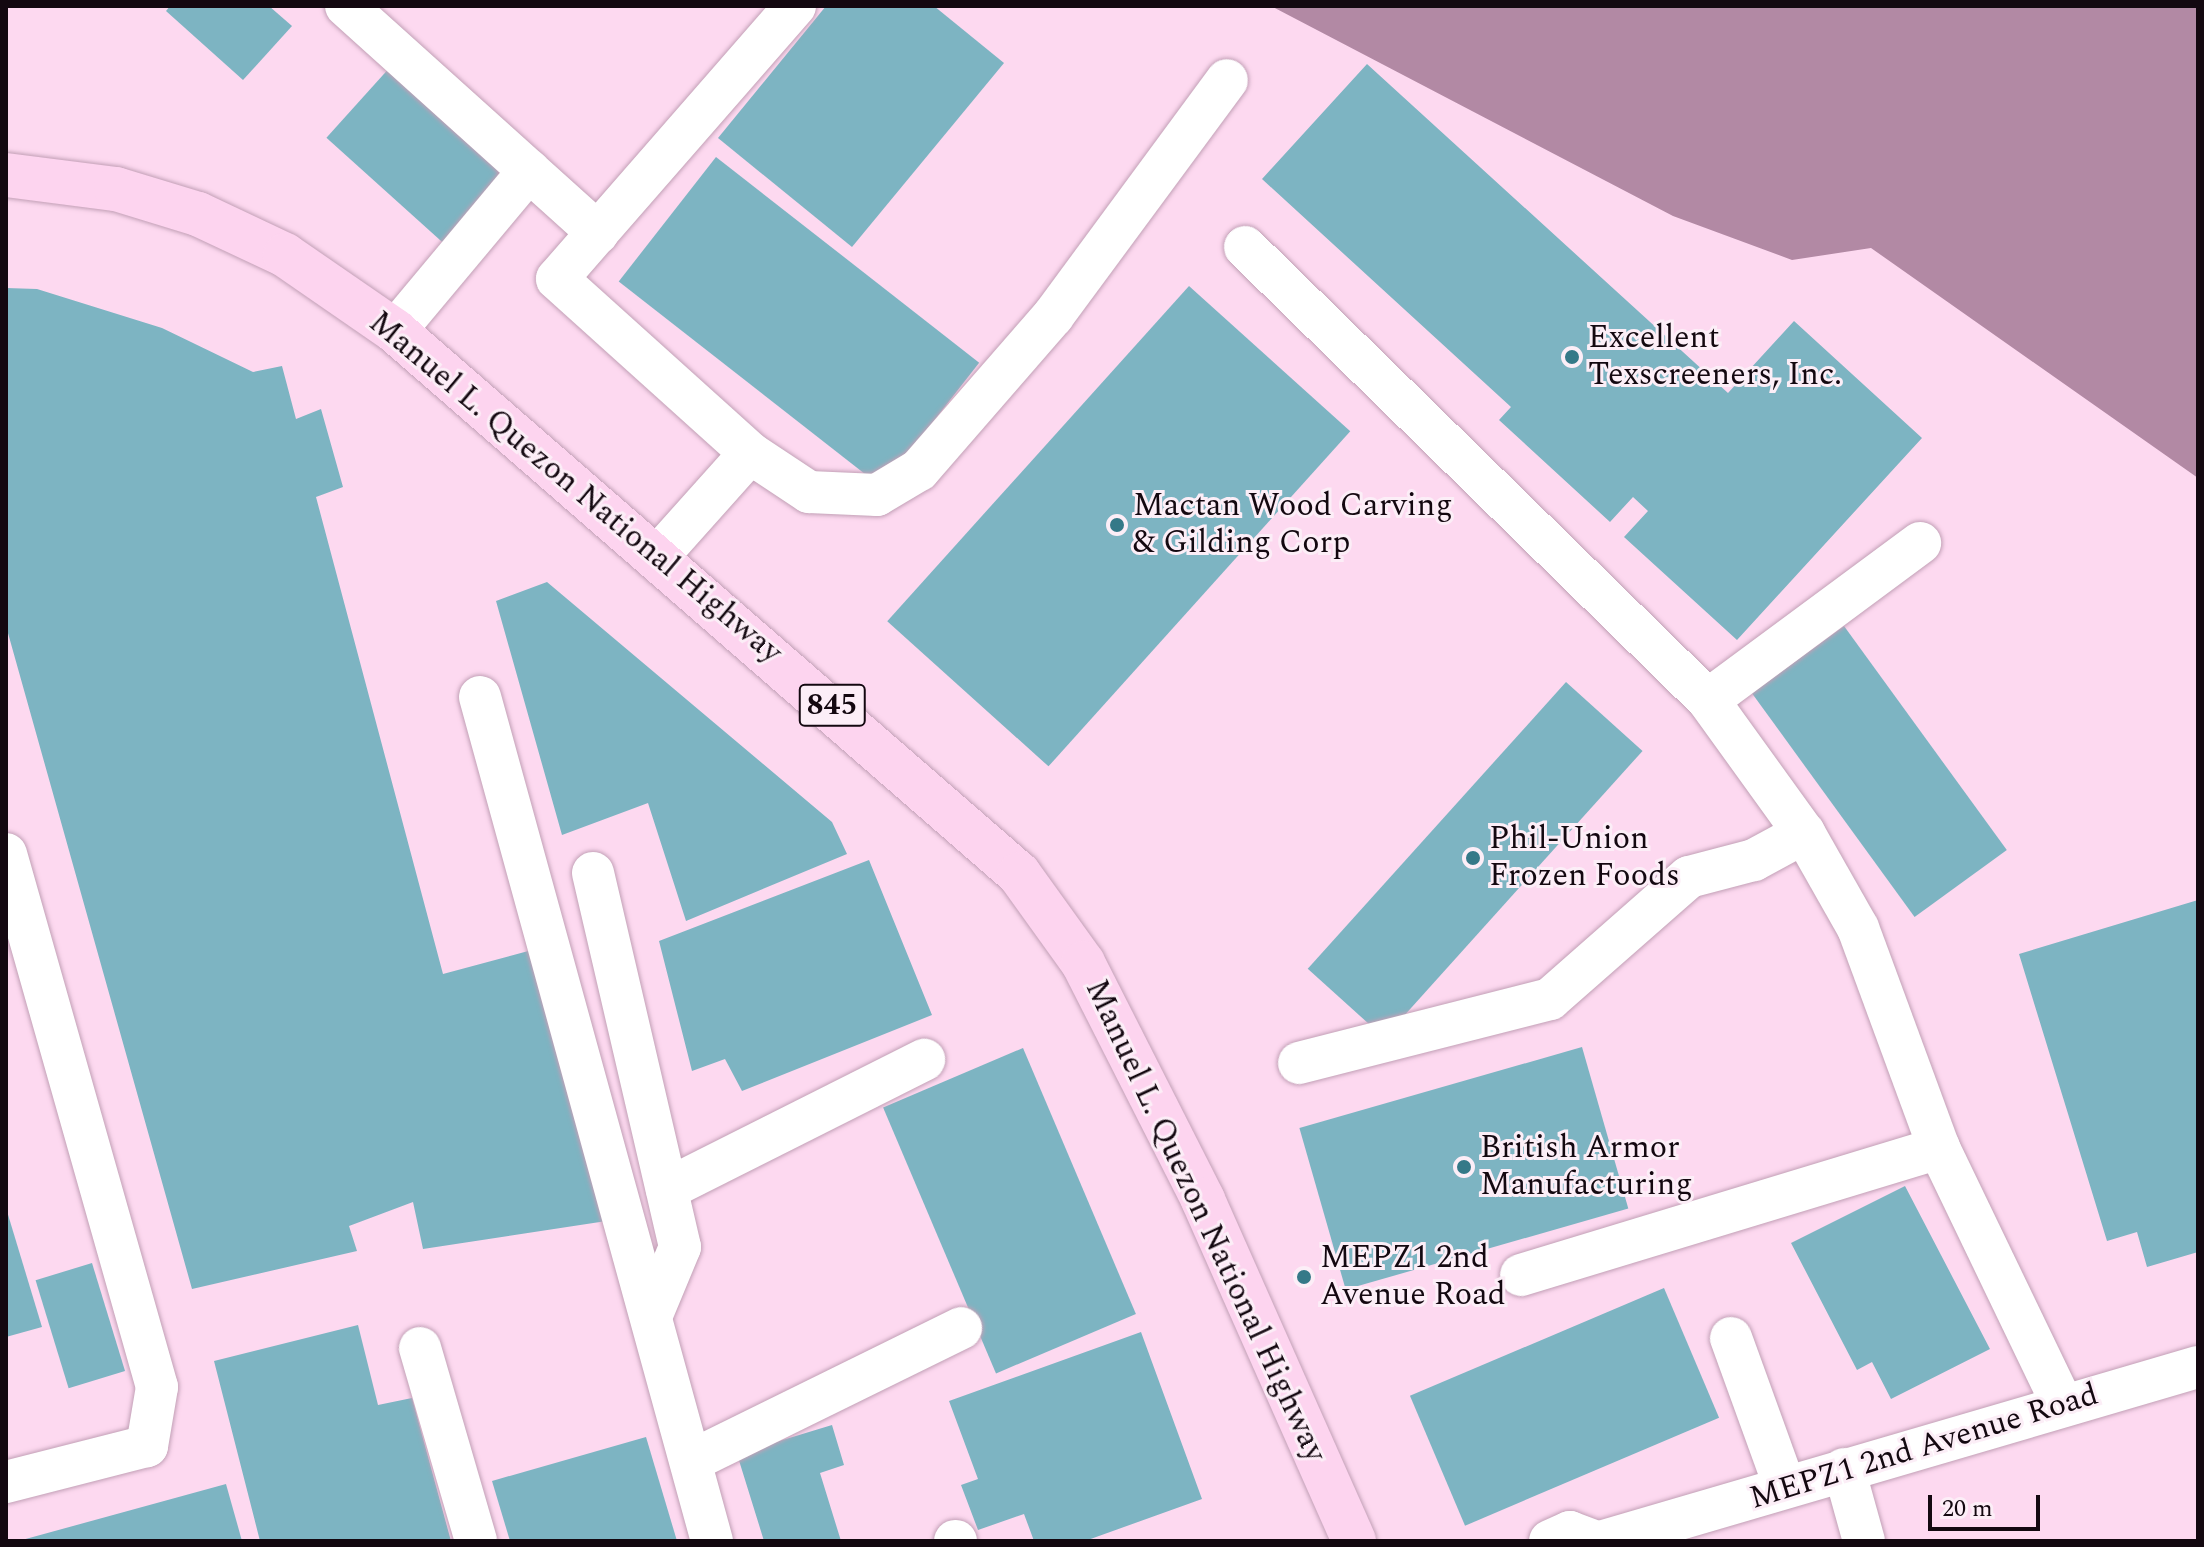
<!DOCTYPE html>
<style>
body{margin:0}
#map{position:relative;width:2204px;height:1547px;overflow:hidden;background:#fdd9f0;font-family:Spectral,serif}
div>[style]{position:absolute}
.water>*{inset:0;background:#b289a4}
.building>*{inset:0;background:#7db4c2;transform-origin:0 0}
.roads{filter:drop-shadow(0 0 2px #c2a0b6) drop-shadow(0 0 2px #c2a0b6)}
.minor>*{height:42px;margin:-21px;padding:0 21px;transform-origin:21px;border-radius:21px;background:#fff}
.major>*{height:44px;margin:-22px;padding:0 22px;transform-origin:22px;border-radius:22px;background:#fdd4ef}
.dots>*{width:22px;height:22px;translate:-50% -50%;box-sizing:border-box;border:4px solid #fceef7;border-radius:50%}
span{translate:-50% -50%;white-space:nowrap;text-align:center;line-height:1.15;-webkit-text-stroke:6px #fceef7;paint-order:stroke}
.shield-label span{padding:2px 6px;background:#fceef7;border:2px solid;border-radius:6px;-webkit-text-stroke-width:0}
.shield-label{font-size:30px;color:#130810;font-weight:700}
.poi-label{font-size:32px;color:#130810}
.left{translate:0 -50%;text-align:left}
.street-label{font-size:32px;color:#130810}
.frame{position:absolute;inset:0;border:8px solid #130810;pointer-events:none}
.scale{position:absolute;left:1928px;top:1495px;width:112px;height:36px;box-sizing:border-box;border:4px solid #130810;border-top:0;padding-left:10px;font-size:24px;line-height:28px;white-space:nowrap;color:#130810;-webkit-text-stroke:6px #fceef7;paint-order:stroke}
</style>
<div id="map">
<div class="water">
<i style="clip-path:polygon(1271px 6px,2198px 6px,2198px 478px,1871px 248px,1792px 260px,1673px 216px)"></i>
</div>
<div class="building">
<i style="clip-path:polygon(170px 6px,269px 6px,292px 26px,243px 80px,166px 11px)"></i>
<i style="clip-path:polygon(826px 6px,934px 6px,1004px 63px,852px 247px,718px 138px)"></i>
<i style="clip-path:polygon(1367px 64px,1728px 393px,1794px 321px,1922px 438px,1737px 640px,1624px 537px,1648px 511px,1633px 497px,1610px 522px,1499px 420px,1511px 407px,1262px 179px)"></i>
<i style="left:392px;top:65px;width:161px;height:98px;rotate:42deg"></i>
<i style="left:716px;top:157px;width:334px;height:158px;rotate:38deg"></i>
<i style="left:1189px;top:286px;width:217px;height:451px;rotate:42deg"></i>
<i style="clip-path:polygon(6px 288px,37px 289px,162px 328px,253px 372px,282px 366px,296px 419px,321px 409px,343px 487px,316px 497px,443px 974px,532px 950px,613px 1220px,423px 1249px,413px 1202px,349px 1226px,357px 1251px,192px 1289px,6px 626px)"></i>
<i style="clip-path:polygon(547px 582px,832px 822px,847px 854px,686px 921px,648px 803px,562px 835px,496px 601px)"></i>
<i style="left:1844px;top:626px;width:277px;height:114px;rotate:54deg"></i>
<i style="left:1566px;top:682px;width:103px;height:386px;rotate:42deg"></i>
<i style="clip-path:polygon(869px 860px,932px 1015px,742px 1091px,725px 1059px,692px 1071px,659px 941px)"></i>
<i style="clip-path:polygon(2198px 900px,2198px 1252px,2147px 1267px,2137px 1232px,2107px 1241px,2019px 954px)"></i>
<i style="left:1582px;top:1047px;width:168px;height:294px;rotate:74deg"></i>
<i style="left:1023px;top:1048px;width:289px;height:152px;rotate:67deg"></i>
<i style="clip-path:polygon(1905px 1186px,1990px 1349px,1891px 1399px,1872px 1362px,1857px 1370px,1791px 1243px)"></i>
<i style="clip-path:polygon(6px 1208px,42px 1327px,6px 1337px)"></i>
<i style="left:92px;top:1263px;width:113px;height:59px;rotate:73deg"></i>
<i style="left:1664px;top:1288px;width:141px;height:276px;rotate:67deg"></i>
<i style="clip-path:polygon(358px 1325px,378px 1405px,412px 1398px,451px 1541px,260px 1541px,214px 1361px)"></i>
<i style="clip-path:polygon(1141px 1332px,1202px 1499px,1085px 1541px,1034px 1541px,1024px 1514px,978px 1530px,961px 1485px,978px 1479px,949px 1401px)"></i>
<i style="clip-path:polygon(832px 1425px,844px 1465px,820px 1473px,841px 1541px,764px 1541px,737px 1454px)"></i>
<i style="clip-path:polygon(646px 1437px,677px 1541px,510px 1541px,492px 1481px)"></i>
<i style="clip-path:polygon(226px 1484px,242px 1541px,22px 1541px,22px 1540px)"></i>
</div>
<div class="roads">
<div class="minor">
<i style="left:346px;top:6px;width:339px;rotate:42deg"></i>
<i style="left:795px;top:6px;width:362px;rotate:131.1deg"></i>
<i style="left:557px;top:279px;width:260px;rotate:42deg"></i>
<i style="left:750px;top:453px;width:71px;rotate:33.5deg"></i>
<i style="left:809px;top:492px;width:68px;rotate:2.5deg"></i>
<i style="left:877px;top:495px;width:49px;rotate:-30.8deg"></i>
<i style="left:919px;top:470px;width:204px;rotate:-49deg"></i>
<i style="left:1053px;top:316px;width:293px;rotate:-53.6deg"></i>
<i style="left:1245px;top:247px;width:648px;rotate:44.37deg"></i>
<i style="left:1708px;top:700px;width:164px;rotate:54.2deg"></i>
<i style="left:1804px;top:833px;width:109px;rotate:60.4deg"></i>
<i style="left:1858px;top:928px;width:234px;rotate:69.8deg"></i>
<i style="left:1939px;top:1148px;width:284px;rotate:64.3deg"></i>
<i style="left:395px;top:331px;width:209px;rotate:-50.1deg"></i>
<i style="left:658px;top:556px;width:138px;rotate:-48.2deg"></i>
<i style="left:480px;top:697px;width:875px;rotate:74.63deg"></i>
<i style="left:1708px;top:700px;width:264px;rotate:-36.5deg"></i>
<i style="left:6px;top:854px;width:554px;rotate:74.18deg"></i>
<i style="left:157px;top:1387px;width:60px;rotate:99.6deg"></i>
<i style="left:147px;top:1446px;width:146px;rotate:165.7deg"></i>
<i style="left:593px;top:873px;width:384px;rotate:76.9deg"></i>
<i style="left:680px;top:1247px;width:70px;rotate:112.6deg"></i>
<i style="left:1299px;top:1063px;width:259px;rotate:-14.3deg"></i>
<i style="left:1550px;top:999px;width:185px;rotate:-41.3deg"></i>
<i style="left:1689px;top:877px;width:67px;rotate:-14.7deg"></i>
<i style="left:1754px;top:860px;width:57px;rotate:-28.4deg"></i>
<i style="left:667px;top:1189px;width:288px;rotate:-26.7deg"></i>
<i style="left:1521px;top:1275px;width:437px;rotate:-16.9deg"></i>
<i style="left:1731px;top:1338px;width:158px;rotate:70.1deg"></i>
<i style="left:420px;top:1348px;width:201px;rotate:73.8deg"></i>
<i style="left:691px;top:1461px;width:301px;rotate:-26.2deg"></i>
<i style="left:1844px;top:1469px;width:75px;rotate:74.5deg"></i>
<i style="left:955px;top:1541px;width:1px"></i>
<i style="left:1550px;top:1541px;width:22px;rotate:-24deg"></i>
<i style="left:1570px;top:1532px;width:25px;rotate:21deg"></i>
<i style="left:1604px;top:1541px;width:619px;rotate:-16.33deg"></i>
</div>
<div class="major">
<i style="left:6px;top:175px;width:111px;rotate:7.3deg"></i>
<i style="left:116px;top:189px;width:86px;rotate:17deg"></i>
<i style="left:198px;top:214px;width:96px;rotate:25.2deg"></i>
<i style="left:285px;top:255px;width:134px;rotate:34.6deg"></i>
<i style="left:395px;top:331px;width:827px;rotate:41.03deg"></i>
<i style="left:1019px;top:874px;width:110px;rotate:54.3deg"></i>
<i style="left:1083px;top:963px;width:266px;rotate:63.1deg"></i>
<i style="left:1203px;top:1200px;width:373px;rotate:66.1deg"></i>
</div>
</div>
<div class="dots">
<i style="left:1572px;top:357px;background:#357988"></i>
<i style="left:1117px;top:525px;background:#357988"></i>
<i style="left:1473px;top:858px;background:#357988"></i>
<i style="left:1464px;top:1167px;background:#357988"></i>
<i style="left:1304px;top:1277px;background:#357988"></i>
</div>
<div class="shield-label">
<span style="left:832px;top:705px">845</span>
</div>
<div class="poi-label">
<span class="left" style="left:1588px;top:357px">Excellent<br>Texscreeners, Inc.</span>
<span class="left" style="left:1133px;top:525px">Mactan Wood Carving<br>&amp; Gilding Corp</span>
<span class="left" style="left:1489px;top:858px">Phil-Union<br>Frozen Foods</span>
<span class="left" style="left:1480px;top:1167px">British Armor<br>Manufacturing</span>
<span class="left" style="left:1320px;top:1277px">MEPZ1 2nd<br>Avenue Road</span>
</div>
<div class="street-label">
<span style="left:575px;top:488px;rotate:40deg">Manuel L. Quezon National Highway</span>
<span style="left:1205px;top:1221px;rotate:65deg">Manuel L. Quezon National Highway</span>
<span style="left:1924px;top:1447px;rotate:-17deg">MEPZ1 2nd Avenue Road</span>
</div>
<div class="frame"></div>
<div class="scale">20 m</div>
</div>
